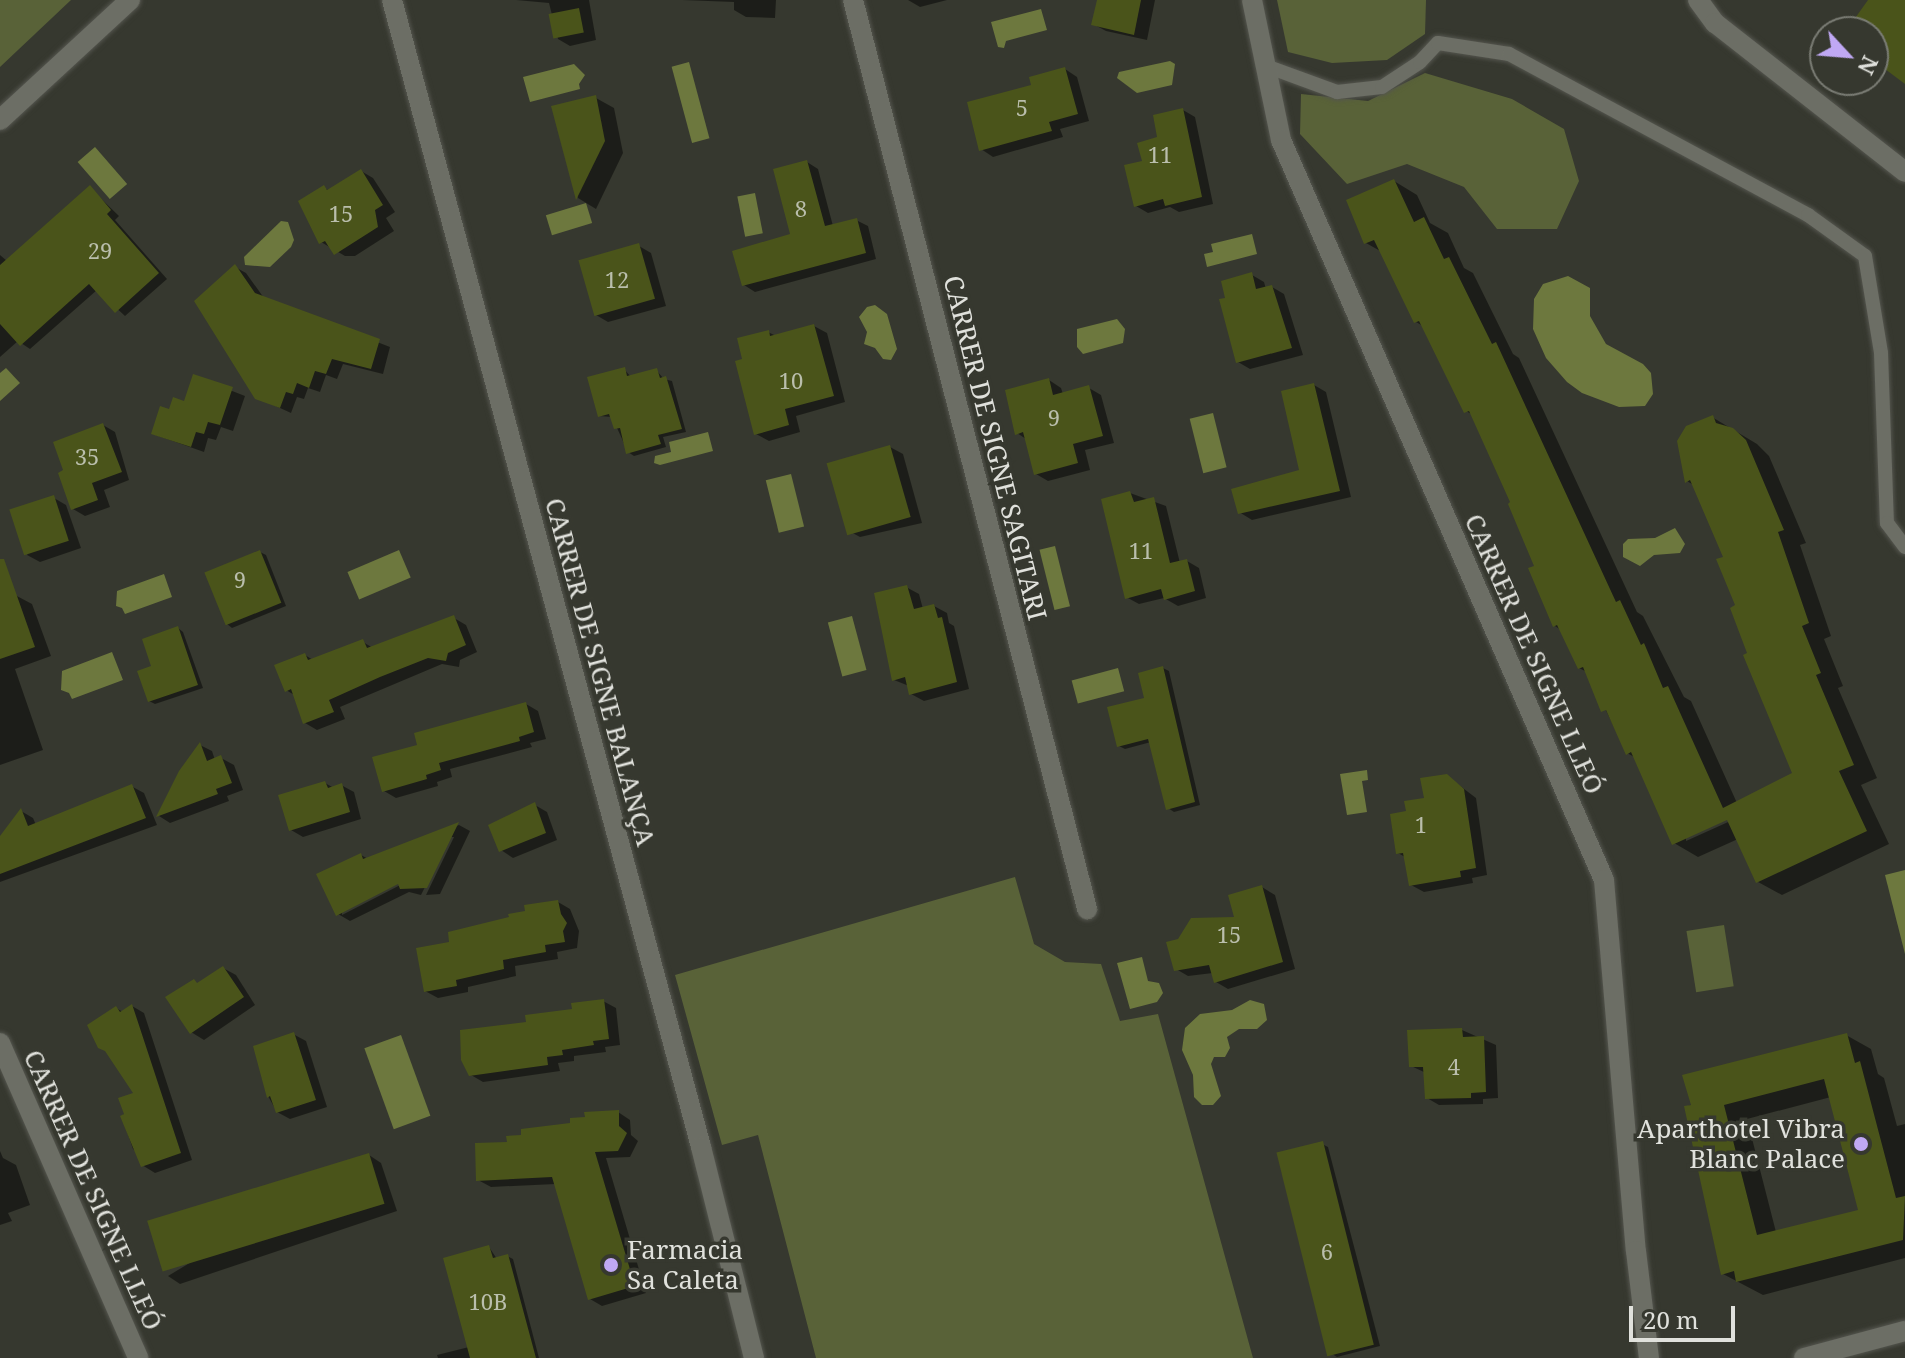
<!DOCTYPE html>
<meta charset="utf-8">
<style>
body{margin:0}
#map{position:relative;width:1905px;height:1358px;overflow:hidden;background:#36382f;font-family:"Noto Serif",serif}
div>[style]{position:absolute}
.green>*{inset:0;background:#596238;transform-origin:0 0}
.water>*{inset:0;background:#6d783e;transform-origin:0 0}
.shadow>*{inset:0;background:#0007}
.building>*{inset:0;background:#4a541a;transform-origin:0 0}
.roads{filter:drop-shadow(0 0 2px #54554e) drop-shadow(0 0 2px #54554e)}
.lane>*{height:14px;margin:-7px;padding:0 7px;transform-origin:7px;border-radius:7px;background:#6c6e65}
.street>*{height:20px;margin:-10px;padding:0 10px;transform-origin:10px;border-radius:10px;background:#6c6e65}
.dots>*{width:22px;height:22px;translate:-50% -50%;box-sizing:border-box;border:4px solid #36382f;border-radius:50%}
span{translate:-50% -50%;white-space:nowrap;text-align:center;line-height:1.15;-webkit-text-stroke:7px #36382f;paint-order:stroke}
.number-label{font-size:22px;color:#babeac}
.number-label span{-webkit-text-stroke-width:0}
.street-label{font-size:26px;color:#e0e1dc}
.poi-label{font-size:26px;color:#e0e1dc}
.right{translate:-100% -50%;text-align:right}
.left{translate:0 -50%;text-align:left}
.north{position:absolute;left:1809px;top:16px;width:80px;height:80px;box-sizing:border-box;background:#36382f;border:2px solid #7a7c74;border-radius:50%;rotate:116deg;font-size:22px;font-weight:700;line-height:32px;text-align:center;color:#e0e1dc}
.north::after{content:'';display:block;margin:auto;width:28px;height:36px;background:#c0a8f4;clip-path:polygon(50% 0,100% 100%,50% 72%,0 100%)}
.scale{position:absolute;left:1629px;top:1306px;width:106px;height:36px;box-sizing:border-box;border:4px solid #e0e1dc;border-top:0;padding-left:10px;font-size:24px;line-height:28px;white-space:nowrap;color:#e0e1dc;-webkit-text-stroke:6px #36382f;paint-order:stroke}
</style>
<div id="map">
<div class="green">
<i style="clip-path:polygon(0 0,71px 0,0 67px)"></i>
<i style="clip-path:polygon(1277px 0,1426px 0,1425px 34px,1387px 60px,1332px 63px,1288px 52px)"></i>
<i style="clip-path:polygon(1425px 73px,1512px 99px,1564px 129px,1579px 181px,1557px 229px,1497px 229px,1464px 187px,1407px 164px,1347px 184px,1300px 134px,1301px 94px,1368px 101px)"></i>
<i style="clip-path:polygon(1015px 877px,1034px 944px,1065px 962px,1101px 964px,1120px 1021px,1158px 1014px,1253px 1358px,816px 1358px,758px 1135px,722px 1145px,675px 975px)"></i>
<i style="left:1724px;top:925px;width:62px;height:38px;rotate:81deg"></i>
</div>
<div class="water">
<i style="clip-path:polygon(1041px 9px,1047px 30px,1006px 41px,1004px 48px,998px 47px,991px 22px)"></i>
<i style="clip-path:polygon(1170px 61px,1175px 64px,1172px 85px,1137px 93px,1117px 78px,1119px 72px)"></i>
<i style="left:689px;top:62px;width:79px;height:18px;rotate:75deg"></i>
<i style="clip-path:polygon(574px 64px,585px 75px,579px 84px,580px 89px,530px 102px,523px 77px)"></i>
<i style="left:95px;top:147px;width:49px;height:23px;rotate:49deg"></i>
<i style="left:755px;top:193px;width:41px;height:18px;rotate:79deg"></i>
<i style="left:586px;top:203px;width:21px;height:42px;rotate:73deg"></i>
<i style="clip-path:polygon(281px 221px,288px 222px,294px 240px,291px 247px,270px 267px,245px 265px,244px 257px)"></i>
<i style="clip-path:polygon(1252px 234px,1257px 254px,1207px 267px,1204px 254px,1213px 252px,1211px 244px)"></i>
<i style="clip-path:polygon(1568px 276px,1590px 288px,1590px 316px,1606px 344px,1643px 364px,1651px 373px,1653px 394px,1645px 406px,1619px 407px,1582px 393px,1567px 382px,1546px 358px,1533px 329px,1534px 299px,1543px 284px)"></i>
<i style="clip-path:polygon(875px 305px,887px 314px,897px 349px,891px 360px,883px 359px,875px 348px,864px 344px,867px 332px,859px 317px,867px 307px)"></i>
<i style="clip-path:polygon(1117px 319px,1125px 329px,1123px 343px,1083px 354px,1077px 347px,1077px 329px)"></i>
<i style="clip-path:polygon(6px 368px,20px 383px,0 401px,0 373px)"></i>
<i style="left:1213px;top:413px;width:56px;height:24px;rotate:76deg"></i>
<i style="clip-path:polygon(708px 432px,713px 451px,660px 465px,654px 463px,655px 456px,671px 452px,669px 442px)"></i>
<i style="left:791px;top:474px;width:54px;height:26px;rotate:76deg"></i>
<i style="clip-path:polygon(1675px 528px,1685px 544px,1680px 553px,1654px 555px,1640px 566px,1623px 557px,1623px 544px,1628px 539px,1655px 538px)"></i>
<i style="left:1055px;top:546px;width:62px;height:16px;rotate:76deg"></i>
<i style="left:399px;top:550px;width:30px;height:56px;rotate:67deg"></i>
<i style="clip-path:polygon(164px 574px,172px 597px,125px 614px,122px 608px,116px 606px,117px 591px)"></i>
<i style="left:852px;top:616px;width:56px;height:25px;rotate:75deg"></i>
<i style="clip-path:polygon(112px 652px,123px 680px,72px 699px,69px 693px,61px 690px,62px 671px)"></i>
<i style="left:1118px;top:668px;width:24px;height:48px;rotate:75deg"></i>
<i style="clip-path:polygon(1367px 770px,1368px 780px,1362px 781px,1367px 812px,1347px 815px,1340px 774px)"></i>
<i style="clip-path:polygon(1905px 870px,1905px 954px,1885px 875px)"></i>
<i style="clip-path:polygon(1142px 957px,1148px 981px,1159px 983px,1163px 993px,1157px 1002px,1130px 1009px,1117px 963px)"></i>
<i style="clip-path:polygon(1250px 1000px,1264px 1004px,1267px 1020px,1257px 1029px,1239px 1029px,1227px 1037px,1230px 1048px,1225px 1057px,1214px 1057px,1211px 1064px,1221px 1096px,1213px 1105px,1202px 1105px,1194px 1097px,1193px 1075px,1182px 1050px,1185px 1028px,1200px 1014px,1232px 1010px)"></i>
<i style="left:401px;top:1035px;width:86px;height:39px;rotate:70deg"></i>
</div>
<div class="shadow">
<i style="clip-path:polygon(516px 0,589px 0,596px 40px,570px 46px,558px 39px,549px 3px)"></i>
<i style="clip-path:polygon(682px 0,776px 0,775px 18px,746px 17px,734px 10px,734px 2px)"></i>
<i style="clip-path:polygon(908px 0,947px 0,920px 7px)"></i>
<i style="clip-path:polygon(1100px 0,1155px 0,1147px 40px,1106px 31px,1093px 24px)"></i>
<i style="clip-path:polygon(1884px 0,1905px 0,1905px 82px,1873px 58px,1873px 32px,1860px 32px)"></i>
<i style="clip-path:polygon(1065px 69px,1077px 77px,1089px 121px,1060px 129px,1063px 137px,993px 157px,981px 149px,1033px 87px)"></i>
<i style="clip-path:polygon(596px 98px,614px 108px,623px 153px,596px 209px,578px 198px,553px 107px)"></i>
<i style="clip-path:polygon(1183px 110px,1195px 117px,1213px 204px,1179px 212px,1170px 207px,1148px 213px,1136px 206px,1144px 162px)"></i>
<i style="clip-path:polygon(807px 162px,818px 169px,833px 226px,856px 220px,868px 226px,876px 259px,755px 292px,744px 285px,792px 236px)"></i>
<i style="clip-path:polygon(361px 171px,373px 178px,395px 212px,386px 218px,394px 231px,355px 256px,345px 256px,321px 242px,324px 188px,330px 191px)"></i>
<i style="clip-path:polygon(evenodd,1394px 181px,1417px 195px,1430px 223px,1448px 233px,1464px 268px,1473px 273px,1513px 354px,1519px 358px,1637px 612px,1643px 616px,1684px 697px,1691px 701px,1737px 803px,1794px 774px,1750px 654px,1725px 558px,1695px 486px,1687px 481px,1712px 417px,1757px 444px,1769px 456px,1806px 543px,1800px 545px,1831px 636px,1824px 639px,1843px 686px,1838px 688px,1877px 778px,1861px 785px,1889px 844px,1782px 895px,1758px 882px,1738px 839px,1698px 857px,1674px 843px,1636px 758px,1627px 753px,1587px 672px,1579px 668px,1561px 630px,1555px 626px,1513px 503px,1473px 415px,1466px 411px,1423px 326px,1416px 322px,1382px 252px,1366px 243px,1394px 181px,1735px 814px,1737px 818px,1686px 841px,1686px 837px,1735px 814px)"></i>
<i style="clip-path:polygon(90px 188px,119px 216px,115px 220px,167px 279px,125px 316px,97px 290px,30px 349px,18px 341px,0 357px,0 255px,7px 261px)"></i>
<i style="clip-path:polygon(639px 246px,651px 253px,666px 306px,608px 322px,596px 315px)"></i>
<i style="clip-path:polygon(235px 267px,246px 273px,264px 298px,390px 347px,383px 374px,343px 364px,337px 379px,326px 375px,320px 392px,308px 388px,304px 399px,297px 397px,291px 413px,256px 397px)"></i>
<i style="clip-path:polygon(1252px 275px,1264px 282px,1266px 289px,1272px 287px,1284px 294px,1303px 355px,1250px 369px,1238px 362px,1227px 299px)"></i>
<i style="clip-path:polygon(814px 326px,827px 333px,845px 402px,796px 416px,800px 432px,769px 441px,756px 434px,744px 360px,768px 332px,776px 336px)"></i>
<i style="clip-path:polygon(624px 369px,631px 377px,656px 370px,664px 379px,672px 381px,686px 432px,663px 437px,666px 447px,634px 456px,628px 452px,612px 417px,599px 416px)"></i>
<i style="clip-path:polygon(194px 376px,245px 396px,233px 431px,221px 427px,216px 440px,208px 438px,204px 452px,153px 434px,171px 412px,185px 403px)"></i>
<i style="clip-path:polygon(1049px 380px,1061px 388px,1063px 394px,1089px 388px,1101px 395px,1114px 443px,1085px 450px,1090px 470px,1048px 481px,1036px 474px,1026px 439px,1017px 433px)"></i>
<i style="clip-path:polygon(1314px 385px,1326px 392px,1351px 497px,1252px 520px,1239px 512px,1301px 471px)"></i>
<i style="clip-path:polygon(103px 425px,115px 432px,129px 480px,104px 490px,110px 507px,85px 516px,73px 509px)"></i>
<i style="clip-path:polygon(890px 447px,903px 454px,922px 523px,860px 537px,847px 530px)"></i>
<i style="clip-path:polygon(1130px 493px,1166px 506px,1180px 563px,1187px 561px,1199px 568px,1206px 598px,1178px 606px,1164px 598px,1139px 604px,1126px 597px)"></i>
<i style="clip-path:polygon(54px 498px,66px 505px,81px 548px,40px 562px,27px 555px)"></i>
<i style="clip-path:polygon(260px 552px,266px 555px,286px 606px,232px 628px,227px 624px)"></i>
<i style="clip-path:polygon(906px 587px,919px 594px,923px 609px,934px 606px,947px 613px,949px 623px,954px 626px,969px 689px,924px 701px,911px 694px,909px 686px,894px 680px)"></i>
<i style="clip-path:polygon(15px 595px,32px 604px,51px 656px,15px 669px,43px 750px,0 765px,0 600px)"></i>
<i style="clip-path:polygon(454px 618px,466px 625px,477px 652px,460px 660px,459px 667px,442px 664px,340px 707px,345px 719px,317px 730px,305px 723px,296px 696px,286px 690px,305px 655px,313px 660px,363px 642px,373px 648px)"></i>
<i style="clip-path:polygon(178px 628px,183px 632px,203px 688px,155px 704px,149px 701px,154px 667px)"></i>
<i style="clip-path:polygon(1163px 668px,1169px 671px,1200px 805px,1174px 812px,1168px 808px,1151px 742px,1125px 749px,1119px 746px)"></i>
<i style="clip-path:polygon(526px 704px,538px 711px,546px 739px,530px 743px,532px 747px,450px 769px,452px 777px,437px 782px,438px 786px,396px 798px,384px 791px,419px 746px)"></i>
<i style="clip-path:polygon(200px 745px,212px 751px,215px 760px,221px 758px,234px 765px,243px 790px,227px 796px,229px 801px,170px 823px,159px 816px,181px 772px)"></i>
<i style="clip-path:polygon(1447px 776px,1476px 798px,1487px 875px,1472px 878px,1473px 883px,1424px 892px,1411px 885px,1405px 857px,1398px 853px,1408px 813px,1426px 800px)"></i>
<i style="clip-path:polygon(325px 783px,334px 788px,341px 785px,354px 792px,361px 819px,303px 837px,291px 830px)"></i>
<i style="clip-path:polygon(131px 786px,144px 793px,157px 825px,0 882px,0 844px,21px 811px,33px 818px,36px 825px)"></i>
<i style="clip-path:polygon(535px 805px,547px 812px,557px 840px,513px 858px,501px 850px,507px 816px)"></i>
<i style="clip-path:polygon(evenodd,459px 825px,470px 831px,440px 894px,426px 895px,454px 837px,450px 837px,421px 895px,409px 892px,350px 921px,338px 914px,361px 855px,368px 859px,459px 825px,406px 878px,408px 881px,342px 915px,342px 910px,406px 878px)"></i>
<i style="clip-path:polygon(1262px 887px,1275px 895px,1295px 969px,1228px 989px,1216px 982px,1213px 973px,1188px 976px,1176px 969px,1236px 919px)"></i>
<i style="clip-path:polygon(558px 902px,570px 909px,579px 931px,577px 948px,557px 952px,558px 959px,515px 966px,516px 976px,468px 987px,468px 992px,438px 998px,425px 991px,451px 944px)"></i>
<i style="clip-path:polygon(223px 968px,236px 975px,255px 1005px,204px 1040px,191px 1032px)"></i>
<i style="clip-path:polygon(603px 1001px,616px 1008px,620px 1045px,605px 1047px,606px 1052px,574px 1056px,574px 1061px,558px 1063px,560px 1071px,483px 1082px,471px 1075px,528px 1023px)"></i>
<i style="clip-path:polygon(132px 1006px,144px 1013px,192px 1160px,155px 1173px,142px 1165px,138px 1153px,133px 1149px,122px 1117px,136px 1095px,116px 1008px,123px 1012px)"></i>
<i style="clip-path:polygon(1462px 1030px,1496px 1045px,1498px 1098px,1483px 1099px,1483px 1104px,1439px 1105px,1427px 1098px,1426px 1073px,1411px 1066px)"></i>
<i style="clip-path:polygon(293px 1034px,306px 1041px,327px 1107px,290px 1119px,277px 1112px,268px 1096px)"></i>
<i style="clip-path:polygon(evenodd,1846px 1035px,1871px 1049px,1878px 1074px,1884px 1078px,1897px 1126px,1905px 1124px,1905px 1258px,1763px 1295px,1723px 1274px,1686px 1107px,1846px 1035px,1831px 1097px,1860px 1211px,1776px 1232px,1747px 1119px,1831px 1097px)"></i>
<i style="clip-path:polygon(618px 1112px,630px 1120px,631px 1135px,638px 1141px,630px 1157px,606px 1158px,646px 1293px,602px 1306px,590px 1299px,556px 1184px,491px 1187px,478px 1180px,509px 1143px)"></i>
<i style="clip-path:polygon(1322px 1144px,1328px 1147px,1380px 1346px,1337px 1357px,1332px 1354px)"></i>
<i style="clip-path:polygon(0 1151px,3px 1158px,16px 1165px,30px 1205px,8px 1213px,12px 1221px,0 1225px)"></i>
<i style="clip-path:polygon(369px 1155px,381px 1163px,397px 1211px,180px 1284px,168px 1276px)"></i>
<i style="clip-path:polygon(489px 1247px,497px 1259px,507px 1256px,513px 1259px,539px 1358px,438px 1358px,437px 1355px,469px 1347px)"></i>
</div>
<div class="building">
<i style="clip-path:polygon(1097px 0,1141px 0,1134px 35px,1091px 25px)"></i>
<i style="clip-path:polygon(1868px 0,1905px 0,1905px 84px,1873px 60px,1873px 32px,1853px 21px)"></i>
<i style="left:579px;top:8px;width:25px;height:31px;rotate:79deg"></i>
<i style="clip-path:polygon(1065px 67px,1078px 114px,1049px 122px,1052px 131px,979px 151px,967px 102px,1031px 85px,1029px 77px)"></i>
<i style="clip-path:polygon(596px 95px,605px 141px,576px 200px,551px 106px)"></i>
<i style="clip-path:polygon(1183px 108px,1202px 197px,1165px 206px,1163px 199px,1134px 207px,1124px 165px,1142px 161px,1137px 143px,1157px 137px,1153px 115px)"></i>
<i style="clip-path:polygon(807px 160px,825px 226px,857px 218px,866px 253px,742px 286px,732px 251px,790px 234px,773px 169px)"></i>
<i style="clip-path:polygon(361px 169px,383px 205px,375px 210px,378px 227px,334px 255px,325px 241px,319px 244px,298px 201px,324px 185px,327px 190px)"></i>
<i style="clip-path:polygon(1394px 179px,1414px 222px,1424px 217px,1444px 259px,1449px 257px,1492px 344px,1496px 342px,1616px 602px,1620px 600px,1641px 645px,1644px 643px,1663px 688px,1668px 686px,1723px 808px,1792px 773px,1743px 655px,1747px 653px,1730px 608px,1735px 605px,1716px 559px,1723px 557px,1690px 480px,1685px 483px,1677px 441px,1686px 426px,1713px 415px,1716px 423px,1733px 428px,1746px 440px,1784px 530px,1778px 532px,1809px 623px,1802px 626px,1821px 673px,1816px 675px,1854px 765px,1839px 771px,1867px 831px,1756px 883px,1727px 820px,1672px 845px,1631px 752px,1626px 755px,1606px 710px,1601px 712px,1583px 667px,1578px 669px,1557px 625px,1553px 627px,1528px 568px,1534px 566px,1508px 504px,1510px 502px,1469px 411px,1464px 413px,1419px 321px,1414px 323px,1374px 240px,1364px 244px,1346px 200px)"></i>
<i style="clip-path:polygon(90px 185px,111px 210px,107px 214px,159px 273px,115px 313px,89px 284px,20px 346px,0 324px,0 265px)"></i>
<i style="left:639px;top:243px;width:58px;height:63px;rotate:74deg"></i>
<i style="clip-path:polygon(235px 264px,255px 293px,380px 339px,371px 369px,332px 359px,326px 374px,315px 371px,309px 388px,297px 383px,293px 394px,286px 392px,280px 408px,255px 399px,194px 301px)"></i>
<i style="clip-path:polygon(1252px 272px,1256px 289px,1272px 285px,1292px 348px,1236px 363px,1219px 299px,1225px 298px,1221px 281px)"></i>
<i style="clip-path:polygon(814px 324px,834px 396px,785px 409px,789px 425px,754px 435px,735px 361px,742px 359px,737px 338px,769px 330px,770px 336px)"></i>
<i style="clip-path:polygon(625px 367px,627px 376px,657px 368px,660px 378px,666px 376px,682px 429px,658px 435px,661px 444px,626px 454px,620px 428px,614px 429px,609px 414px,598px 417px,587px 377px)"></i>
<i style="clip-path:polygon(193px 374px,233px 387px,220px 425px,208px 422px,204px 434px,196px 432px,191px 447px,151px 434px,160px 406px,169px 409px,173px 397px,184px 401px)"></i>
<i style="clip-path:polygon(1049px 378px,1053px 395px,1089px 385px,1103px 436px,1073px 444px,1078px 463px,1034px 475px,1023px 432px,1015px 435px,1005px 390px)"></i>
<i style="clip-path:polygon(1314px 383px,1340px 491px,1238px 514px,1231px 489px,1299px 470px,1281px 391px)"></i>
<i style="clip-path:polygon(103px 423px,122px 472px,92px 483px,98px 500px,71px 510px,58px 473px,63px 470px,53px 442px)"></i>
<i style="left:890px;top:445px;width:75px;height:66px;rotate:74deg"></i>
<i style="clip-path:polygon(1130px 491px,1134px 502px,1154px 497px,1170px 563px,1187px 559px,1195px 591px,1164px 600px,1161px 589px,1125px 599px,1101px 499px)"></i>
<i style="left:54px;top:495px;width:48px;height:47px;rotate:72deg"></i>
<i style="left:260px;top:550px;width:57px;height:60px;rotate:68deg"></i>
<i style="clip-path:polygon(0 559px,4px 559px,35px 647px,0 659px)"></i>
<i style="clip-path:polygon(907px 585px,914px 609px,934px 604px,938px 618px,942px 617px,957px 682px,909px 695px,905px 677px,892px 681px,874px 593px)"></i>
<i style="clip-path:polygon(454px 615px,466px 645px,448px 653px,446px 661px,428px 658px,380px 677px,329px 700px,334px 712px,303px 724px,291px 689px,285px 692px,274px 665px,305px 653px,308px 660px,363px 639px,367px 648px)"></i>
<i style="clip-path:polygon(178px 626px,198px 685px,148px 702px,137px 671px,151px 666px,142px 639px)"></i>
<i style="clip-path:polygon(1163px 666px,1195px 802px,1166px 810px,1148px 739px,1117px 747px,1107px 707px,1144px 698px,1138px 673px)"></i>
<i style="clip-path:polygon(526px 702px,534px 732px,519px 737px,520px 741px,439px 763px,441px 770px,426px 775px,427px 779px,382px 792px,372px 757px,417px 745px,414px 733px)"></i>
<i style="clip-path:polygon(200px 742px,207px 761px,221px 755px,232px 783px,216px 789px,218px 794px,156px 817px,179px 771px)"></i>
<i style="clip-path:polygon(1447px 774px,1464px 789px,1476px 868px,1460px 871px,1461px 877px,1409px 886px,1403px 853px,1396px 854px,1390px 814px,1406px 811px,1404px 801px,1424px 798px,1420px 778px)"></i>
<i style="clip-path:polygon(325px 781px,328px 788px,342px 783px,350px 812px,289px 831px,278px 795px)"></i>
<i style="clip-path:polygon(132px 784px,146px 818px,0 874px,0 836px,21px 808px,28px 826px)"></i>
<i style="clip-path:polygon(535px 802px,546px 833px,499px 852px,488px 825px)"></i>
<i style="clip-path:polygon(459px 822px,427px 888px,400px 889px,398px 884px,336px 916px,316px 874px,361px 853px,363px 859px)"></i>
<i style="clip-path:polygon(1262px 885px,1283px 962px,1214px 983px,1209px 965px,1174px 971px,1166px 942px,1178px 939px,1191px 918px,1234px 917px,1228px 895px)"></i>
<i style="clip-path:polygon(558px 900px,561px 914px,567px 923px,563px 931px,565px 942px,545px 945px,546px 952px,503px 960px,504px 969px,456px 980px,457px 986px,424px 992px,416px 948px,449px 942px,448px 932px,509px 917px,508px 914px,525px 911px,524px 905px)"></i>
<i style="clip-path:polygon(223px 966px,244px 997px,190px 1034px,165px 997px,194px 979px,197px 983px)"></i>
<i style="clip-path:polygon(604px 999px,609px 1039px,593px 1041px,594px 1045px,562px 1050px,563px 1055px,547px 1057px,548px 1065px,469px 1076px,461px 1060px,460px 1030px,526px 1022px,525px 1015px,572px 1009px,571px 1003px)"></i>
<i style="clip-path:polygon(132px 1004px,181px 1153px,141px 1167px,120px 1116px,124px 1114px,118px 1098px,133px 1093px,105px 1051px,98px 1048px,87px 1025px,116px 1006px,120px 1012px)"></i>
<i style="clip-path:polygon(1462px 1028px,1463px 1037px,1484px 1036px,1486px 1092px,1471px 1093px,1471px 1098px,1425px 1099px,1423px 1067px,1409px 1067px,1407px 1030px)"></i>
<i style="clip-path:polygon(294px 1032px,316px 1100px,276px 1113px,270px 1096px,267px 1098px,253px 1046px)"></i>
<i style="clip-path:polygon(evenodd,1847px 1033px,1855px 1063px,1860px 1061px,1896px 1198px,1905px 1196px,1903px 1240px,1736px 1282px,1734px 1271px,1721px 1275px,1684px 1106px,1691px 1105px,1682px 1075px,1847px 1033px,1824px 1079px,1858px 1210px,1757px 1235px,1724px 1105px,1824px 1079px)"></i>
<i style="clip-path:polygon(619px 1110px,619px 1126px,627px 1133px,618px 1151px,595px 1152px,635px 1286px,588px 1300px,552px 1177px,476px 1181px,475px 1143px,507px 1142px,506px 1136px,521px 1135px,521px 1129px,570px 1123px,570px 1118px,585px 1117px,584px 1112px)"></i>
<i style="left:1323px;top:1141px;width:210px;height:48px;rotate:76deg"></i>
<i style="left:369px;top:1153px;width:53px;height:232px;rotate:73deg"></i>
<i style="clip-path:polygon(489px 1245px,493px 1258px,508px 1254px,536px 1358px,470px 1358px,443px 1258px)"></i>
</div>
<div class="roads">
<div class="lane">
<i style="left:1266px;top:66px;width:76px;rotate:20.1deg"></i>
<i style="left:1337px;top:92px;width:45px;rotate:-6.3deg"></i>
<i style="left:1382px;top:87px;width:45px;rotate:-33.3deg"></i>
<i style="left:1420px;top:62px;width:26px;rotate:-47deg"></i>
<i style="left:1438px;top:43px;width:72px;rotate:8.8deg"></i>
<i style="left:1509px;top:54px;width:340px;rotate:28.3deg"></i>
<i style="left:1808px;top:215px;width:70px;rotate:35.7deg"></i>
<i style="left:1865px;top:256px;width:98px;rotate:80.6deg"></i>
<i style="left:1881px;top:353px;width:170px;rotate:88deg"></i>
<i style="left:1887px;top:523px;width:30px;rotate:53deg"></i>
</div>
<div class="street">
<i style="left:392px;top:0;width:1188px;rotate:74.92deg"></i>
<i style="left:701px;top:1147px;width:218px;rotate:75.9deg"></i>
<i style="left:853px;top:0;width:939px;rotate:75.56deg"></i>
<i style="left:1252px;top:0;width:143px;rotate:78.3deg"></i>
<i style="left:1281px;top:140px;width:807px;rotate:66.42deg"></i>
<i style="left:1604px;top:880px;width:372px;rotate:85.1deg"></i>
<i style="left:1636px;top:1251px;width:108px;rotate:83.1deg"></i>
<i style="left:1698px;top:0;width:29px;rotate:54deg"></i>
<i style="left:1715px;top:23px;width:241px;rotate:38.1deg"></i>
<i style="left:0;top:120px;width:177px;rotate:-42.7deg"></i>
<i style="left:0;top:1043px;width:344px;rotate:66.3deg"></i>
<i style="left:1804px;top:1358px;width:105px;rotate:-15deg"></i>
</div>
</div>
<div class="dots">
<i style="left:1861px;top:1144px;background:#c0a8f4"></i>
<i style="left:611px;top:1265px;background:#c0a8f4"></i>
</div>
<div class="number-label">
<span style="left:1022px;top:108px">5</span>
<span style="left:1160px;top:155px">11</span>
<span style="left:801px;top:209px">8</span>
<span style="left:341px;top:214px">15</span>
<span style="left:100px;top:251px">29</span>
<span style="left:617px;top:280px">12</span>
<span style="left:791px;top:381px">10</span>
<span style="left:1054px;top:418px">9</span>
<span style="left:87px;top:457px">35</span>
<span style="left:1141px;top:551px">11</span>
<span style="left:240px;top:580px">9</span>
<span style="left:1421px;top:825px">1</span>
<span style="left:1229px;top:935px">15</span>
<span style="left:1454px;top:1067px">4</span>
<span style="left:1327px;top:1252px">6</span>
<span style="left:488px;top:1302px">10B</span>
</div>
<div class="street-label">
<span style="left:995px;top:448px;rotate:76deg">CARRER DE SIGNE SAGITARI</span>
<span style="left:1534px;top:654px;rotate:66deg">CARRER DE SIGNE LLEÓ</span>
<span style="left:600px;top:672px;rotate:75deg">CARRER DE SIGNE BALANÇA</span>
<span style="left:93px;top:1190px;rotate:66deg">CARRER DE SIGNE LLEÓ</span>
</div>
<div class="poi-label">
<span class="right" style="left:1845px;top:1144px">Aparthotel Vibra<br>Blanc Palace</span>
<span class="left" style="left:627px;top:1265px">Farmacia<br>Sa Caleta</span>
</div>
<div class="north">N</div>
<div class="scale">20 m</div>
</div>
